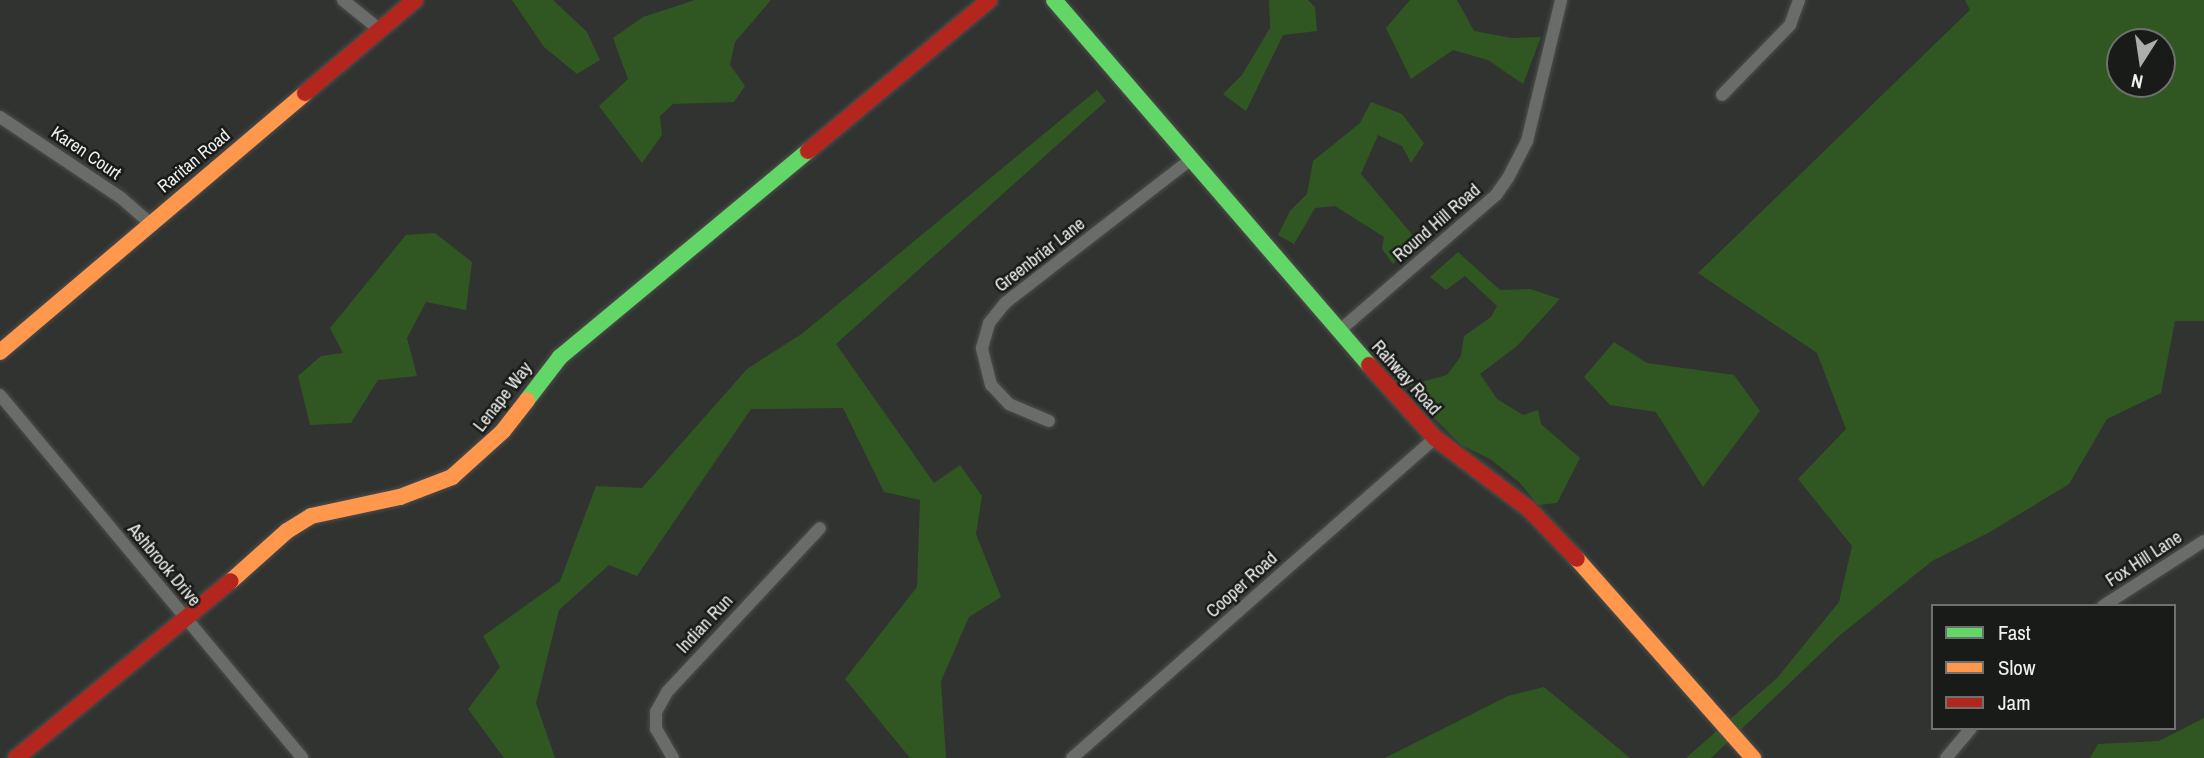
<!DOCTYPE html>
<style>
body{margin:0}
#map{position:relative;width:2204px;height:758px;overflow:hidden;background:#313330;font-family:"Archivo Narrow",sans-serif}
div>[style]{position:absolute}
.green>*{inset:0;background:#305721}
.roads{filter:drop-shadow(0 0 2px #4d4e4c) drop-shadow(0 0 2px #4d4e4c)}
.street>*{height:12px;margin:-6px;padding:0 6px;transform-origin:6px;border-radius:6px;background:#6a6c69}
.fast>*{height:16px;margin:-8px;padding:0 8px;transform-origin:8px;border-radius:8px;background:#63d668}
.slow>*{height:16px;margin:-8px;padding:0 8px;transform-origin:8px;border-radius:8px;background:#ff974d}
.jam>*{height:16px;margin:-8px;padding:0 8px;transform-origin:8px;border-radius:8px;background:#b3261e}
span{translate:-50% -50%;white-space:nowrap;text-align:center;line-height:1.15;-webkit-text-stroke:5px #191b19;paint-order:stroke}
.street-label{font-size:18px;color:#eff1ee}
.legend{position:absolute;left:1931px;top:604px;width:245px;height:126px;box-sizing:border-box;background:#191b19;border:2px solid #6f716e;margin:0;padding:9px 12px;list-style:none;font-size:21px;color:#eff1ee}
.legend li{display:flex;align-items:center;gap:14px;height:35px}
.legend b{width:35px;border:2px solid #6f716e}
.north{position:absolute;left:2106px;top:28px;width:70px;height:70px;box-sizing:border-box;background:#191b19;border:2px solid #6f716e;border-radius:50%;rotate:192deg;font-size:19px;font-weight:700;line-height:28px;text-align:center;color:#eff1ee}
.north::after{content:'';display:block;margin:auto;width:24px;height:32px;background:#acaeac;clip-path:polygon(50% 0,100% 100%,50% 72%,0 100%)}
</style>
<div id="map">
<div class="green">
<i style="clip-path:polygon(512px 0,553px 0,587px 32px,600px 60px,577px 74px,544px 47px)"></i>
<i style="clip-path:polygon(695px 0,771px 0,735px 42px,730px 65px,745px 86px,734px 102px,673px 104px,660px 116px,662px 135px,642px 163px,599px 106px,628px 79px,613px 38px,643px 17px)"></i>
<i style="clip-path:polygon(1269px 0,1308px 0,1315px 7px,1317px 31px,1283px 35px,1246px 111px,1223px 94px,1242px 75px,1270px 28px)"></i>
<i style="clip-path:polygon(1410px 0,1457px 0,1474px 31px,1512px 38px,1541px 37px,1523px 84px,1488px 60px,1453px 50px,1411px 79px,1386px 28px)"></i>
<i style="clip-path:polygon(evenodd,1965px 0,2204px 0,2204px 321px,2175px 321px,2161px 393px,2107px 419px,2069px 484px,1990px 532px,1932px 561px,1839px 636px,1711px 758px,1686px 758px,1777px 678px,1839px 602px,1852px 546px,1798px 479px,1846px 429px,1817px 353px,1698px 273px,1970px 10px,1965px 0,2120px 42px,2162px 42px,2162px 84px,2120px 84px,2120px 42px)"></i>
<i style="clip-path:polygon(1097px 90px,1106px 101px,836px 344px,934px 483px,960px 465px,982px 496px,976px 534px,1001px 597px,969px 617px,941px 681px,946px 758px,910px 758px,845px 679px,917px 587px,920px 500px,884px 492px,843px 408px,751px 409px,637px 576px,609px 565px,559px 610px,536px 703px,555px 758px,504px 758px,468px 709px,500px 667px,483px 636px,560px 581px,596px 486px,642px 488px,747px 369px,803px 333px)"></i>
<i style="clip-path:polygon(1371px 102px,1402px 114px,1424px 143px,1411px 163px,1402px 146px,1378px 135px,1361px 174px,1415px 238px,1393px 264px,1382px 249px,1384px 237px,1335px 206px,1315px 208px,1294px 244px,1278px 235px,1290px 211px,1307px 194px,1313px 161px,1360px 123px)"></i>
<i style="clip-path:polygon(435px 233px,472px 262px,466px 310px,426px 302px,407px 338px,417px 376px,378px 380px,351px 423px,310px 425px,298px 376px,321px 356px,343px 353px,330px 328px,406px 235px)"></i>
<i style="clip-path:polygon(1458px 252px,1500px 290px,1530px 289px,1560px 299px,1517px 346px,1480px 374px,1497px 399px,1523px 415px,1538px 410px,1541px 424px,1580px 458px,1557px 503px,1538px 505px,1519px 482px,1490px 459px,1461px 445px,1421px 405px,1410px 385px,1447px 375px,1461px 356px,1464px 336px,1491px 317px,1497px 306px,1465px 276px,1446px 290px,1430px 277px)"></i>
<i style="clip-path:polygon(1614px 342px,1647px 363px,1734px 375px,1760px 411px,1703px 487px,1656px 412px,1610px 405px,1584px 377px)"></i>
<i style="clip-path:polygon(1544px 687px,1630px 758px,1385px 758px,1508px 696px)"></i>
<i style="clip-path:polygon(2204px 718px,2204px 758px,2090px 758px,2098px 744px,2159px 741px)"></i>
</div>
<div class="roads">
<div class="street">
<i style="left:343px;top:0;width:48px;rotate:39deg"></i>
<i style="left:1722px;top:95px;width:98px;rotate:-45.8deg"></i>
<i style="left:1790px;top:25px;width:27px;rotate:-70deg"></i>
<i style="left:0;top:117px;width:144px;rotate:33.7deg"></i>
<i style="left:120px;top:197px;width:40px;rotate:41deg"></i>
<i style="left:1339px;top:331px;width:208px;rotate:-40.9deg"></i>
<i style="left:1496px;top:195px;width:21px;rotate:-55deg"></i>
<i style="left:1508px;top:178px;width:42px;rotate:-62.8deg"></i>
<i style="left:1527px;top:141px;width:145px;rotate:-76.4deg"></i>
<i style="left:0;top:395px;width:472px;rotate:50.2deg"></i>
<i style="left:1049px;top:421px;width:43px;rotate:-157deg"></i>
<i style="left:1009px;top:404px;width:26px;rotate:-133deg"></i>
<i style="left:991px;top:385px;width:38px;rotate:-104deg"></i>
<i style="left:982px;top:348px;width:26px;rotate:-74deg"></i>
<i style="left:989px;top:323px;width:26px;rotate:-51deg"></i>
<i style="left:1005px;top:303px;width:232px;rotate:-37.7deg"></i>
<i style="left:2103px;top:606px;width:120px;rotate:-32.8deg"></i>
<i style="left:673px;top:758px;width:34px;rotate:-120deg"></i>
<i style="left:656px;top:729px;width:17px;rotate:-90deg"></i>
<i style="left:656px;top:712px;width:23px;rotate:-61deg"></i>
<i style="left:667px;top:692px;width:224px;rotate:-47deg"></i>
<i style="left:1072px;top:758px;width:484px;rotate:-41.4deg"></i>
<i style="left:1946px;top:758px;width:39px;rotate:-50deg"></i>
</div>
<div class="fast">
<i style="left:1054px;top:0;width:482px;rotate:49.2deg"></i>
<i style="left:527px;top:400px;width:54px;rotate:-52.5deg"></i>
<i style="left:560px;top:357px;width:322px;rotate:-39.7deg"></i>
</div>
<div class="slow">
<i style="left:0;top:352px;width:400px;rotate:-40.3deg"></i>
<i style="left:1577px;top:559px;width:266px;rotate:48.5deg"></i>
<i style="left:231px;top:581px;width:75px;rotate:-41.8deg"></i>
<i style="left:287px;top:531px;width:28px;rotate:-32deg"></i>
<i style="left:311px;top:516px;width:91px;rotate:-12.1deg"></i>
<i style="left:400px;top:497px;width:56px;rotate:-21deg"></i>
<i style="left:452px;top:477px;width:69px;rotate:-42deg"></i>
<i style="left:503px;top:431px;width:39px;rotate:-52deg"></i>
</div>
<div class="jam">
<i style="left:305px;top:93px;width:144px;rotate:-40.2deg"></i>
<i style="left:808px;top:151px;width:236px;rotate:-39.8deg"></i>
<i style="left:1369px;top:365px;width:98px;rotate:47.9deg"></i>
<i style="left:1435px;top:438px;width:118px;rotate:37.1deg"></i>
<i style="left:1529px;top:509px;width:69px;rotate:46.2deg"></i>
<i style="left:16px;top:758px;width:278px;rotate:-39.5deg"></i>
</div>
</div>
<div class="street-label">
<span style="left:86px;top:153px;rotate:34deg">Karen Court</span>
<span style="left:194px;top:161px;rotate:-40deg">Raritan Road</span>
<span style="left:1437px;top:223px;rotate:-41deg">Round Hill Road</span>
<span style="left:1040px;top:255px;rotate:-38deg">Greenbriar Lane</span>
<span style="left:1406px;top:378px;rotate:48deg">Rahway Road</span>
<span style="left:503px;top:397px;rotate:-52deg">Lenape Way</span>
<span style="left:2144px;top:559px;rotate:-33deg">Fox Hill Lane</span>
<span style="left:164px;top:565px;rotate:50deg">Ashbrook Drive</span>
<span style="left:1242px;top:585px;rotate:-42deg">Cooper Road</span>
<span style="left:705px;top:624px;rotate:-47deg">Indian Run</span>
</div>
<ul class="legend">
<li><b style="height:9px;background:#63d668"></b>Fast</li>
<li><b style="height:9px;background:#ff974d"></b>Slow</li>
<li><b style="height:9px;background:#b3261e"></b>Jam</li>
</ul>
<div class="north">N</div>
</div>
